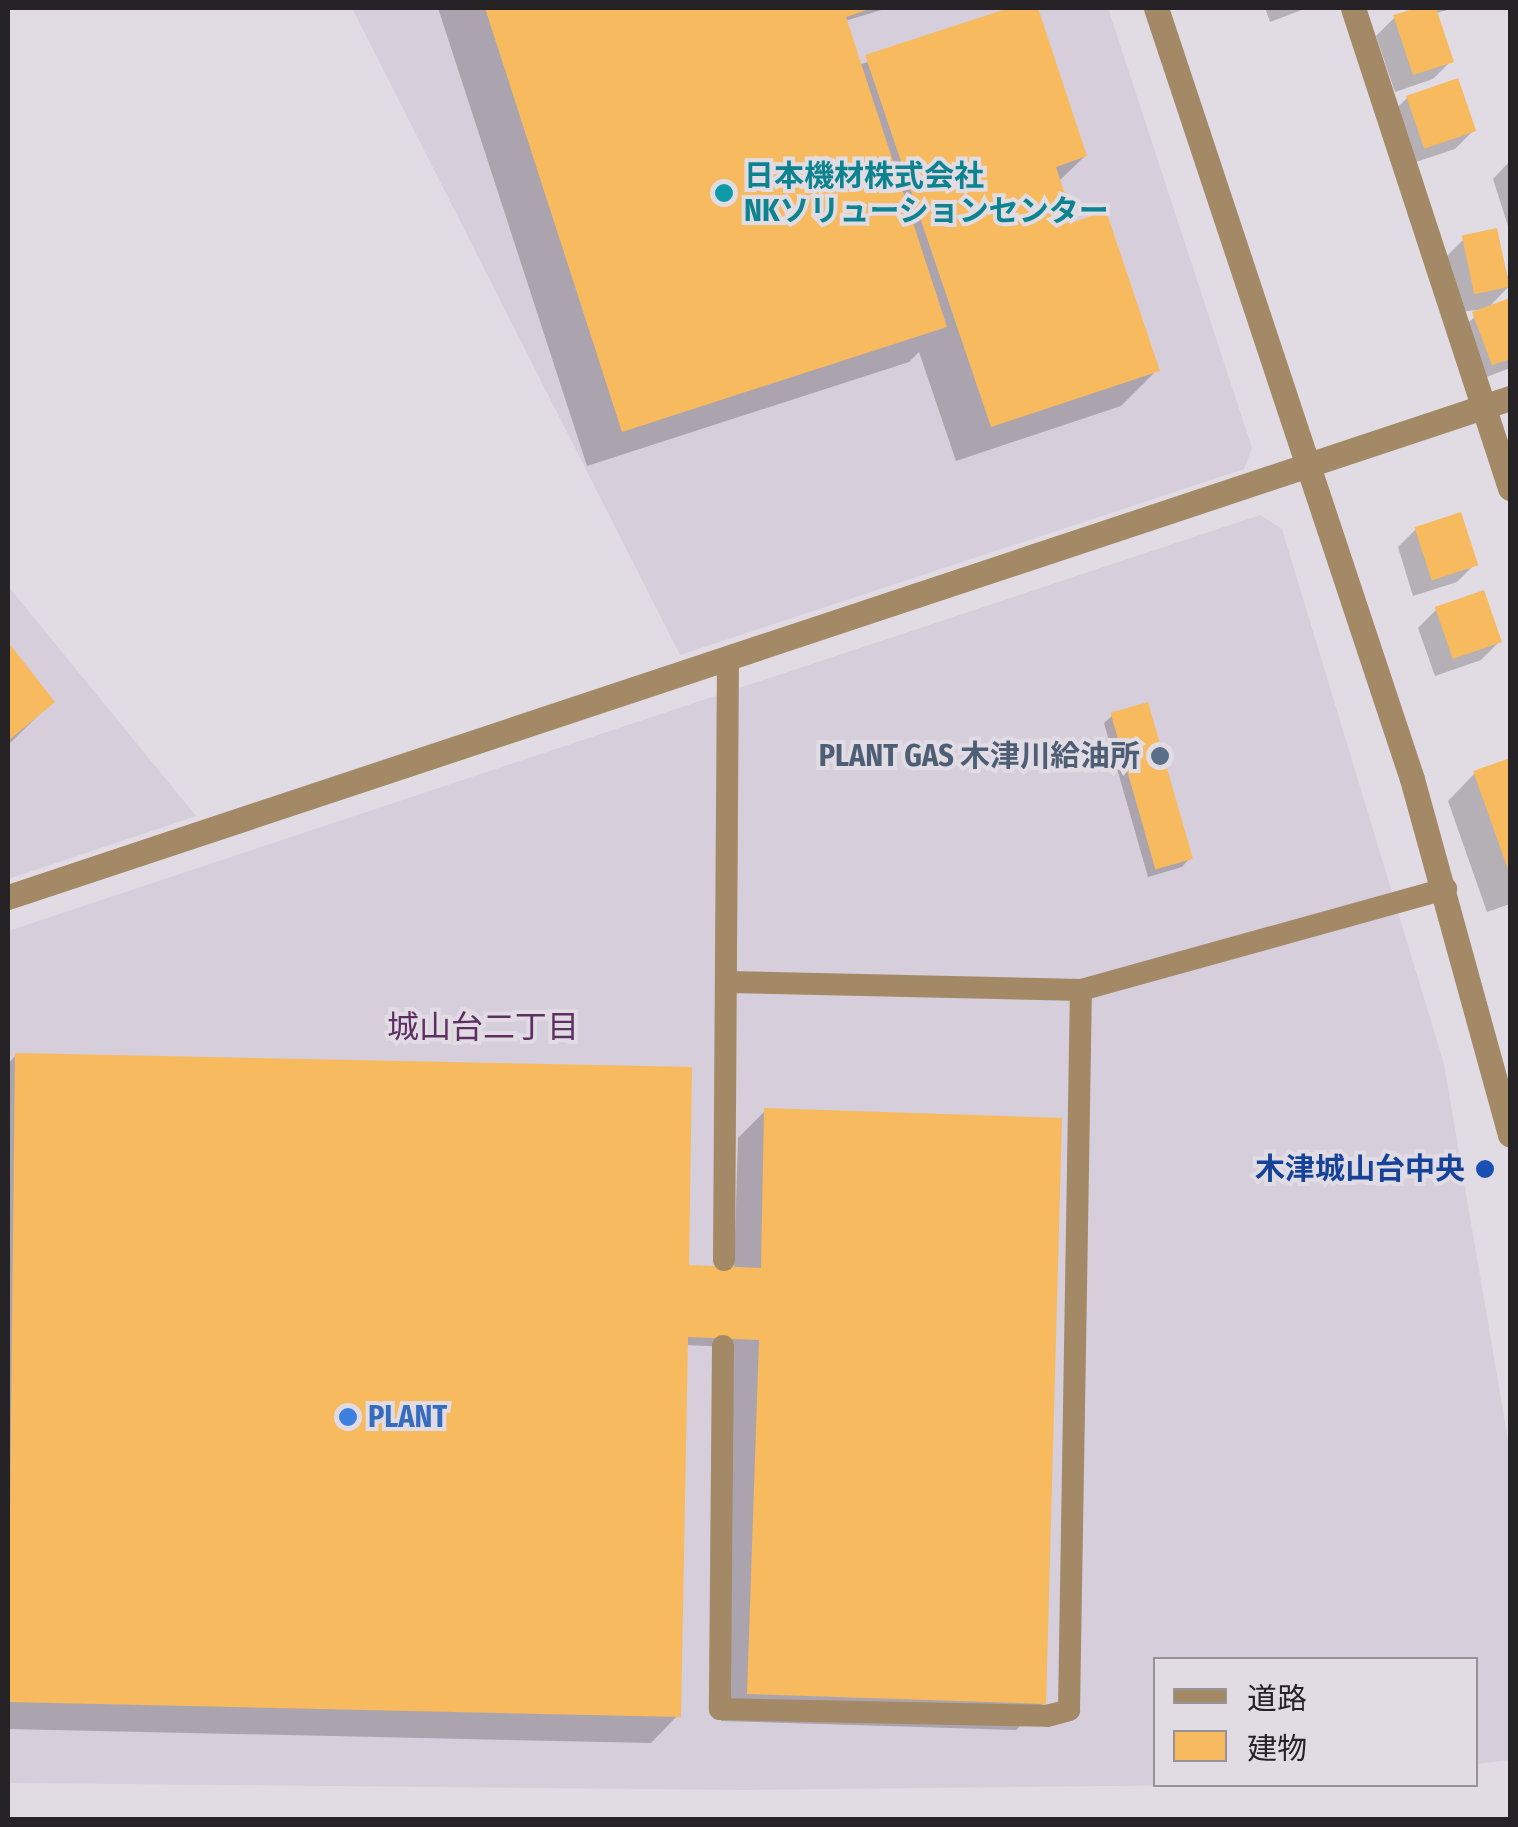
<!DOCTYPE html>
<meta charset="utf-8">
<style>
body{margin:0}
#map{position:relative;width:1518px;height:1827px;overflow:hidden;background:#e1dce4;font-family:"Fira Sans Condensed","Noto Sans JP",sans-serif}
div>[style]{position:absolute}
.built>*{inset:0;background:#d6cedb}
.shadow>*{inset:0;background:#0003}
.building>*{inset:0;background:#f7ba5e;transform-origin:0 0}
.service>*{height:22px;margin:-11px;padding:0 11px;transform-origin:11px;border-radius:11px;background:#a38966}
.minor>*{height:25px;margin:-12.5px;padding:0 12.5px;transform-origin:12.5px;border-radius:12.5px;background:#a38966}
.tertiary>*{height:25px;margin:-12.5px;padding:0 12.5px;transform-origin:12.5px;border-radius:12.5px;background:#a38966}
.dots>*{width:28px;height:28px;translate:-50% -50%;box-sizing:border-box;border:5px solid #e1dce4;border-radius:50%}
span{translate:-50% -50%;white-space:nowrap;text-align:center;line-height:1.15;-webkit-text-stroke:8px #e1dce4;paint-order:stroke}
.culture-label{font-size:30px;color:#0d838f;font-weight:700}
.left{translate:0 -50%;text-align:left}
.service-label{font-size:30px;color:#4e5e75;font-weight:700}
.right{translate:-100% -50%;text-align:right}
.transit-label{font-size:30px;color:#164399;font-weight:700}
.shop-label{font-size:30px;color:#366cbe;font-weight:700}
.neighbourhood-label{font-size:32px;color:#5e2f62}
.frame{position:absolute;inset:0;border:10px solid #252326;pointer-events:none}
.legend{position:absolute;left:1153px;top:1657px;width:325px;height:130px;box-sizing:border-box;background:#e1dce4;border:2px solid #969298;margin:0;padding:12px 18px;list-style:none;font-size:30px;color:#252326}
.legend li{display:flex;align-items:center;gap:20px;height:50px}
.legend b{width:50px;border:2px solid #969298}
</style>
<div id="map">
<div class="built">
<i style="clip-path:polygon(352px 8px,1108px 8px,1252px 448px,1244px 469px,680px 655px)"></i>
<i style="clip-path:polygon(1260px 515px,1282px 529px,1444px 1064px,1510px 1452px,1510px 1760px,1476px 1764px,1476px 1660px,1156px 1660px,1156px 1784px,1201px 1785px,746px 1790px,8px 1783px,8px 931px)"></i>
<i style="clip-path:polygon(8px 586px,196px 816px,8px 879px)"></i>
</div>
<div class="shadow">
<i style="clip-path:polygon(438px 8px,888px 8px,845px 21px,859px 65px,1017px 8px,1035px 8px,1085px 156px,1058px 182px,1073px 225px,1157px 370px,1121px 406px,956px 461px,919px 352px,909px 362px,587px 466px)"></i>
<i style="clip-path:polygon(1265px 8px,1307px 8px,1270px 22px)"></i>
<i style="clip-path:polygon(1425px 8px,1455px 8px,1436px 13px,1451px 61px,1433px 79px,1395px 92px,1376px 36px,1394px 18px)"></i>
<i style="clip-path:polygon(1408px 97px,1473px 131px,1455px 149px,1407px 165px,1390px 115px)"></i>
<i style="clip-path:polygon(1510px 161px,1510px 229px,1509px 229px,1493px 179px)"></i>
<i style="clip-path:polygon(1495px 231px,1510px 285px,1487px 309px,1510px 300px,1510px 368px,1474px 382px,1456px 332px,1485px 309px,1460px 312px,1445px 258px,1463px 240px)"></i>
<i style="clip-path:polygon(1416px 529px,1475px 564px,1457px 582px,1413px 596px,1398px 547px)"></i>
<i style="clip-path:polygon(1436px 610px,1499px 642px,1481px 660px,1435px 676px,1418px 628px)"></i>
<i style="clip-path:polygon(8px 646px,52px 702px,8px 745px)"></i>
<i style="clip-path:polygon(1113px 715px,1190px 858px,1182px 867px,1148px 877px,1104px 723px)"></i>
<i style="clip-path:polygon(1510px 761px,1510px 904px,1487px 912px,1448px 801px,1475px 773px)"></i>
<i style="clip-path:polygon(16px 1055px,686px 1271px,734px 1269px,738px 1138px,765px 1111px,1043px 1703px,1016px 1730px,721px 1721px,732px 1347px,685px 1345px,678px 1715px,651px 1743px,8px 1729px,8px 1064px)"></i>
</div>
<div class="building">
<i style="clip-path:polygon(485px 8px,873px 8px,846px 17px,947px 327px,622px 432px)"></i>
<i style="clip-path:polygon(1009px 8px,1038px 8px,1087px 156px,1056px 167px,1074px 222px,1106px 211px,1160px 371px,991px 427px,865px 55px)"></i>
<i style="clip-path:polygon(1417px 8px,1436px 8px,1454px 62px,1413px 75px,1393px 15px)"></i>
<i style="left:1458px;top:78px;width:56px;height:55px;rotate:71deg"></i>
<i style="left:1497px;top:228px;width:60px;height:36px;rotate:78deg"></i>
<i style="clip-path:polygon(1510px 298px,1510px 359px,1492px 365px,1472px 312px)"></i>
<i style="left:1461px;top:512px;width:56px;height:49px;rotate:72deg"></i>
<i style="left:1484px;top:590px;width:55px;height:52px;rotate:71deg"></i>
<i style="clip-path:polygon(8px 642px,55px 702px,8px 741px)"></i>
<i style="left:1148px;top:702px;width:163px;height:39px;rotate:74deg"></i>
<i style="clip-path:polygon(1510px 758px,1510px 875px,1473px 771px)"></i>
<i style="clip-path:polygon(15px 1053px,692px 1067px,689px 1265px,761px 1268px,764px 1108px,1062px 1118px,1046px 1704px,747px 1694px,759px 1340px,688px 1337px,681px 1717px,8px 1702px)"></i>
</div>
<div class="service">
<i style="left:727px;top:982px;width:354px;rotate:1.3deg"></i>
<i style="left:1081px;top:990px;width:379px;rotate:-15.5deg"></i>
<i style="left:724px;top:1260px;width:600px;rotate:-89.62deg"></i>
<i style="left:723px;top:1346px;width:363px;rotate:90.5deg"></i>
<i style="left:720px;top:1709px;width:327px;rotate:1.2deg"></i>
<i style="left:1047px;top:1716px;width:23px;rotate:-15deg"></i>
<i style="left:1069px;top:1710px;width:720px;rotate:-89.05deg"></i>
</div>
<div class="minor">
<i style="left:1353px;top:8px;width:505px;rotate:71.89deg"></i>
<i style="left:8px;top:897px;width:1583px;rotate:-18.38deg"></i>
</div>
<div class="tertiary">
<i style="left:1156px;top:8px;width:812px;rotate:71.63deg"></i>
<i style="left:1412px;top:779px;width:369px;rotate:74.6deg"></i>
</div>
<div class="dots">
<i style="left:724px;top:193px;background:#0f9aa8"></i>
<i style="left:1160px;top:756px;background:#5c6f8a"></i>
<i style="left:1485px;top:1169px;background:#1a4fb4"></i>
<i style="left:348px;top:1417px;background:#3f7fe0"></i>
</div>
<div class="culture-label">
<span class="left" style="left:744px;top:193px">日本機材株式会社<br>NKソリューションセンター</span>
</div>
<div class="service-label">
<span class="right" style="left:1140px;top:756px">PLANT GAS 木津川給油所</span>
</div>
<div class="transit-label">
<span class="right" style="left:1465px;top:1169px">木津城山台中央</span>
</div>
<div class="shop-label">
<span class="left" style="left:368px;top:1417px">PLANT</span>
</div>
<div class="neighbourhood-label">
<span style="left:483px;top:1027px">城山台二丁目</span>
</div>
<div class="frame"></div>
<ul class="legend">
<li><b style="height:12px;background:#a38966"></b>道路</li>
<li><b style="height:28px;background:#f7ba5e"></b>建物</li>
</ul>
</div>
